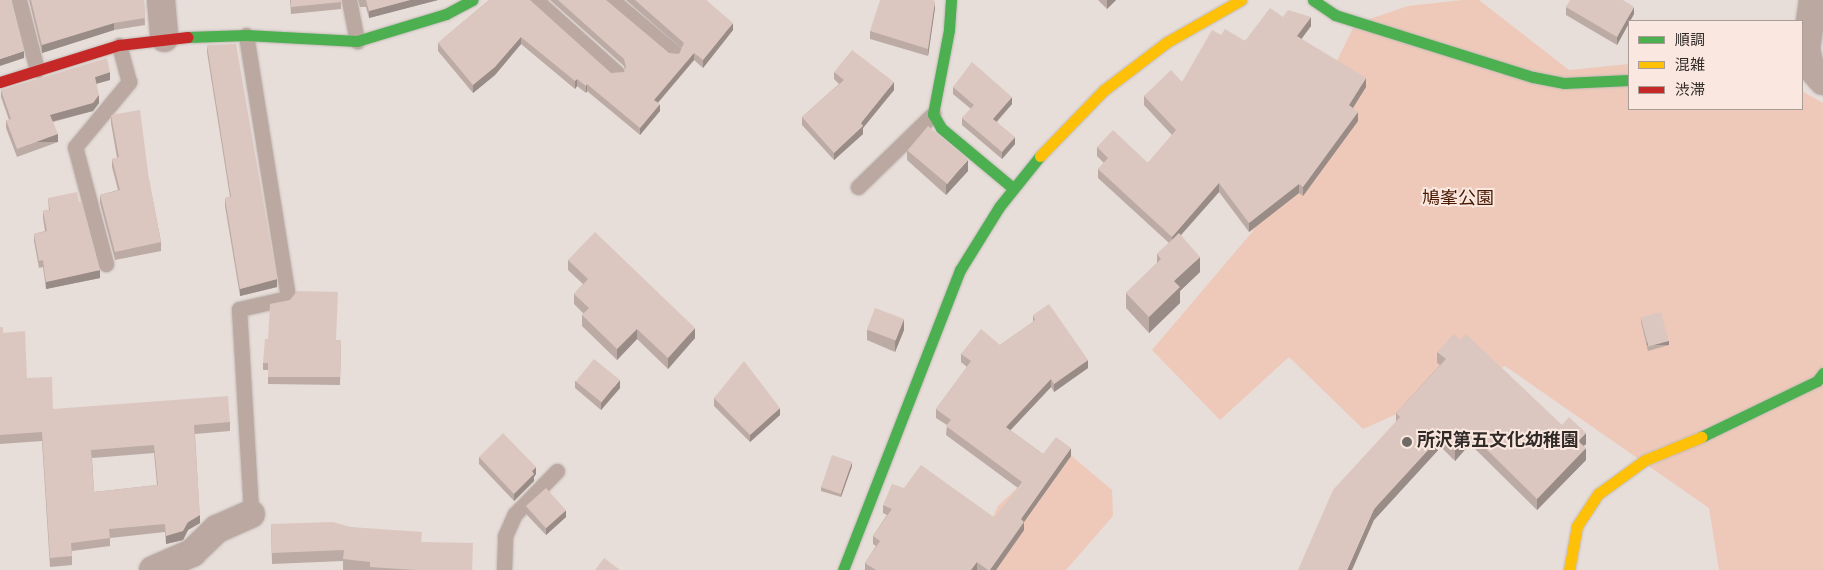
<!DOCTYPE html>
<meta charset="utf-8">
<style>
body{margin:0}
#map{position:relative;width:1823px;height:570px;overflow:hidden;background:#e7ddd9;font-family:Overpass,"Noto Sans JP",sans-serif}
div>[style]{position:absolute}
.green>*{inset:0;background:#eec9b9}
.roads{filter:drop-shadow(0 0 1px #c2bab6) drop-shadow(0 0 1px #c2bab6)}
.lane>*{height:15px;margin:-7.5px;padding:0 7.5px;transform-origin:7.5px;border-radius:7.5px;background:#bba8a1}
.street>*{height:28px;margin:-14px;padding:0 14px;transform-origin:14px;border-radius:14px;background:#bba8a1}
.fast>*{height:11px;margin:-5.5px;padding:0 5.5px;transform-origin:5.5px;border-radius:5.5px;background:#4caf50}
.slow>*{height:11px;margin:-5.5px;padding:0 5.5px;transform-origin:5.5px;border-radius:5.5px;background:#ffc107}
.jam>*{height:11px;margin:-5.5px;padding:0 5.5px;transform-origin:5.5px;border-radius:5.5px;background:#c62828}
.wall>*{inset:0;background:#bcaba4}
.shaded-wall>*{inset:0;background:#998b86;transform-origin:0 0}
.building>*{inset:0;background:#dbc7bf;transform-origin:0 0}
.dots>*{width:14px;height:14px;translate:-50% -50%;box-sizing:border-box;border:2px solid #fae8e0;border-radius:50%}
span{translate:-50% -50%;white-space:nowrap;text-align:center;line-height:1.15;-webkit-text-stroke:4px #fae8e0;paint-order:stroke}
.park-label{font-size:18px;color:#491902}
.poi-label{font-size:18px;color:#312b28;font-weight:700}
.left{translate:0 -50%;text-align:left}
.legend{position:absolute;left:1628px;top:20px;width:175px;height:90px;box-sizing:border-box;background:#fae8e0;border:1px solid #aa9c96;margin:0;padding:6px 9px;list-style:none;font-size:15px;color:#312b28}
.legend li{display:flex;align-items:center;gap:10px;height:25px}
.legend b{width:25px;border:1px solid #aa9c96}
</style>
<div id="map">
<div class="green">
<i style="clip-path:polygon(1463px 0,1479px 0,1569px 70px,1629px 64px,1629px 109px,1802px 109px,1802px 91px,1823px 103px,1823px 570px,1719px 570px,1709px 508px,1505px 366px,1363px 429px,1289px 357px,1220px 420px,1152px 350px,1253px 231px,1355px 24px,1408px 6px)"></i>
<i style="clip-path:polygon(1061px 447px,1112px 490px,1113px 516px,1066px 570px,968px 570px,998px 506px)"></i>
</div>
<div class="roads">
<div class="lane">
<i style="left:19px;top:0;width:72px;rotate:75.6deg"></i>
<i style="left:349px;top:0;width:42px;rotate:79deg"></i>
<i style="left:536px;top:0;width:109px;rotate:42deg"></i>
<i style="left:612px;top:0;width:82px;rotate:40.1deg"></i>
<i style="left:246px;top:35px;width:266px;rotate:80.9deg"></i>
<i style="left:288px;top:298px;width:50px;rotate:167.3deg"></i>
<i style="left:239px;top:309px;width:205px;rotate:86.6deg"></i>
<i style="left:858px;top:187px;width:105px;rotate:-44.2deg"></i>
<i style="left:106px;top:264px;width:121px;rotate:-104.8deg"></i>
<i style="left:75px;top:147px;width:85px;rotate:-50.3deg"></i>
<i style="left:129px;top:82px;width:38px;rotate:-105deg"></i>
<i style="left:504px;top:570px;width:34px;rotate:-88deg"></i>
<i style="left:505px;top:536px;width:24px;rotate:-66deg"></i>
<i style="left:515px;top:514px;width:60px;rotate:-45.7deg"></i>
</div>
<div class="street">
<i style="left:161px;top:0;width:38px;rotate:85deg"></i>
<i style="left:1813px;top:0;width:49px;rotate:98.1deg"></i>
<i style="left:1806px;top:49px;width:17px;rotate:77deg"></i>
<i style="left:1810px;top:66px;width:20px;rotate:49deg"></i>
<i style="left:153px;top:570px;width:43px;rotate:-23.6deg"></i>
<i style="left:192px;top:553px;width:35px;rotate:-44deg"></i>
<i style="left:217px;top:529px;width:37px;rotate:-24deg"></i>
</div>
<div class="fast">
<i style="left:951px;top:0;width:30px;rotate:94deg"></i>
<i style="left:949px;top:30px;width:86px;rotate:100.8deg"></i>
<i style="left:933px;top:114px;width:16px;rotate:60deg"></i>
<i style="left:941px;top:128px;width:94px;rotate:39.8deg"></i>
<i style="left:1313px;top:0;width:27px;rotate:34deg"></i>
<i style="left:1335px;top:15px;width:207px;rotate:17.4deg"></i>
<i style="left:1533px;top:77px;width:32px;rotate:11deg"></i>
<i style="left:1564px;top:83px;width:65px;rotate:-2.6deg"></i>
<i style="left:188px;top:37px;width:58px;rotate:-2deg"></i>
<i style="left:246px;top:35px;width:111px;rotate:3.1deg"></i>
<i style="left:357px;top:41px;width:93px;rotate:-16.9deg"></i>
<i style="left:446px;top:14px;width:30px;rotate:-28deg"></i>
<i style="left:1701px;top:437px;width:129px;rotate:-25.8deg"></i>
<i style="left:1817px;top:381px;width:10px;rotate:-53deg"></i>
<i style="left:843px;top:570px;width:322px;rotate:-68.7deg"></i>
<i style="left:960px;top:270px;width:74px;rotate:-58.2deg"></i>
<i style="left:999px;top:207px;width:65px;rotate:-51.2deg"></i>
</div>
<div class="slow">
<i style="left:1040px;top:156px;width:92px;rotate:-45.9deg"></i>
<i style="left:1104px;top:90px;width:79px;rotate:-37.3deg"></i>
<i style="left:1167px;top:42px;width:85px;rotate:-29.6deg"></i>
<i style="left:1569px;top:570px;width:45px;rotate:-79.7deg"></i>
<i style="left:1577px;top:526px;width:38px;rotate:-57deg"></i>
<i style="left:1598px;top:494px;width:58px;rotate:-35.9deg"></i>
<i style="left:1645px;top:460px;width:61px;rotate:-22.3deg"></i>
</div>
<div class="jam">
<i style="left:0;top:82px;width:125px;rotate:-17.3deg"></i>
<i style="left:119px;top:45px;width:69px;rotate:-6.6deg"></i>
</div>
</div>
<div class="wall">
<i style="clip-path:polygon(29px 0,144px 0,145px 25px,114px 30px,42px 53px)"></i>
<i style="clip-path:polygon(290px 0,341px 0,341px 9px,291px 14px)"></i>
<i style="clip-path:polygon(358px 0,438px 0,369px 18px,366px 7px,360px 7px)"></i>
<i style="clip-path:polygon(489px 0,611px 73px,624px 72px,625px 70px,624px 66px,550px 0,606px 0,669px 53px,679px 54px,681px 48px,626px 0,706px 0,733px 30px,703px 68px,694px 60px,658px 103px,660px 111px,640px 135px,587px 91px,586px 93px,577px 86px,575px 89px,521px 44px,495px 75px,473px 93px,438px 51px,438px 43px)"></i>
<i style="clip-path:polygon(1098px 0,1116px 0,1107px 9px)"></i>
<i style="clip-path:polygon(1566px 7px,1634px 14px,1617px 45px,1566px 15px)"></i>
<i style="clip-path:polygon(935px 8px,928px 56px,870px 39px,870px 31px)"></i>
<i style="clip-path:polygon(1283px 17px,1311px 26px,1301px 39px,1366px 87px,1353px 108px,1358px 121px,1303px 196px,1299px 193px,1249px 232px,1219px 192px,1181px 235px,1200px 272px,1180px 291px,1180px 303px,1149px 333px,1126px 308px,1126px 293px,1157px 263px,1157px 254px,1169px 243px,1098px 178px,1098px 169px,1104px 163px,1097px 156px,1097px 147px,1148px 163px,1172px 135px,1144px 105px,1144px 96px,1182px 82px,1221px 35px,1245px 41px)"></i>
<i style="clip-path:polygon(207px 45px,277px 287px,240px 296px,225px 206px,225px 198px,230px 197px,207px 52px)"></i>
<i style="clip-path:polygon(834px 72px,894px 90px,863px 128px,863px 134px,834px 160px,802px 125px,802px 117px,839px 84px,834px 79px)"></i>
<i style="clip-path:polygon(110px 80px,96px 84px,99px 103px,93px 111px,53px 122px,58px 142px,17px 157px,6px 128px,6px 120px,9px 120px,1px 97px,1px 90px)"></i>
<i style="clip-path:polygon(953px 87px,1012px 104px,997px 122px,1015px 144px,1002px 159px,962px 125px,962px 118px,971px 109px,953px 94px)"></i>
<i style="clip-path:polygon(111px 115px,149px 180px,161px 242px,161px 251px,115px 260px,100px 203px,100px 195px,118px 190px,112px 167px,112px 159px,117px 158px,111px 123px)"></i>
<i style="clip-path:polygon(907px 150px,968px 171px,946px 195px,907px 160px)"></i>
<i style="clip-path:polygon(48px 198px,79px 202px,100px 278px,46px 289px,43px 267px,39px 268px,34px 241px,34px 234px,45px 231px,43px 218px,43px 211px,49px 210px)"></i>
<i style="clip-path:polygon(568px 260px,695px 338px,668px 369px,637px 339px,617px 360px,582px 326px,582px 315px,584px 314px,574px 304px,574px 294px,583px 284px,568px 270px)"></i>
<i style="clip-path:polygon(1033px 315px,1088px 368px,1054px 392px,1051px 387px,1010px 430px,1043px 454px,1071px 456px,1024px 522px,1024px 530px,996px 570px,865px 570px,865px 563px,876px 546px,873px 544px,873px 536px,887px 515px,883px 513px,883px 505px,995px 518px,1018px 488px,946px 435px,947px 425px,936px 418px,936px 409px,967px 367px,961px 362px,961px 354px,1000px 345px,1033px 322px)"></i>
<i style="clip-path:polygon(1641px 318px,1669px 345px,1648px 351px,1641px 322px)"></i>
<i style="clip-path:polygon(evenodd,0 327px,27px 378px,53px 409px,230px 422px,230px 431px,195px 434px,200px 523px,188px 530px,183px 540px,166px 544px,165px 532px,110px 538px,110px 546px,72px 551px,72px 565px,50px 567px,42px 441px,0 444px,0 327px,154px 453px,157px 485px,94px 492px,92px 458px,154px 453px)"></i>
<i style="clip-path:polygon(867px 330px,904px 330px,895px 352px,867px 340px)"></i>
<i style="clip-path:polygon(337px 340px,341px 340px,340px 385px,268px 384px,268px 370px,263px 370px,263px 363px)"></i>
<i style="clip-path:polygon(1437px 352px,1562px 425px,1586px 444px,1583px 446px,1586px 460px,1537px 510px,1470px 444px,1455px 461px,1441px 447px,1374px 520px,1396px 422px,1396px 413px,1440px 365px,1437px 363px)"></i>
<i style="clip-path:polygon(575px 381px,620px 388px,601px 410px,575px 388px)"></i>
<i style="clip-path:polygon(714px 398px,780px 415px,750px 442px,714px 406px)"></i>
<i style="clip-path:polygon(479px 457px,536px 474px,534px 477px,534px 481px,514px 501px,479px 464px)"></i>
<i style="clip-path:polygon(852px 466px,841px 497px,821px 491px,821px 487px)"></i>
<i style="clip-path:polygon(527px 507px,566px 517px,546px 535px,527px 515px)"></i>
<i style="clip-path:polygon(271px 524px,350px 527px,422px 542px,473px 570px,343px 570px,343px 561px,272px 564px)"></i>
</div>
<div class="shaded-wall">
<i style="clip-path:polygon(410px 0,438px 0,369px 18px,369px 11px)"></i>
<i style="clip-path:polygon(1107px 0,1116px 0,1107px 9px)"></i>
<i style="clip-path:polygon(935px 1px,935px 8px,928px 56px,928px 49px)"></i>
<i style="clip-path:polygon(1634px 7px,1634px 14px,1630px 21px,1629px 21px,1629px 23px,1617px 45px,1617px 37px)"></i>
<i style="clip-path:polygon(1311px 17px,1311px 26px,1297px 45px,1297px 36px)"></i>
<i style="clip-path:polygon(114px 23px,114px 30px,42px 53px,42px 45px)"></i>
<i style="clip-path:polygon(733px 23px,733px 30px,703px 68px,703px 60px)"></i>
<i style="clip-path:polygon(521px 37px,521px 44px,495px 75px,473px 93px,473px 85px)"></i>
<i style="clip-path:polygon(24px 51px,24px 58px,0 66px,0 59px)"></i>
<i style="clip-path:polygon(694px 53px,694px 60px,654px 107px,654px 100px)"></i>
<i style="clip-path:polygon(110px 72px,110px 80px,95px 84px,95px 77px)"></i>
<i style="clip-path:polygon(1366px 78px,1366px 87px,1349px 114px,1349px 105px)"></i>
<i style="clip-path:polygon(577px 79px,577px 86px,575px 89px,575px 81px)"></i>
<i style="clip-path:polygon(894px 82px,894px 90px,863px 128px,863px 134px,834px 160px,834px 153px,861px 123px)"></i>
<i style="clip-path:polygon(587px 84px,587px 91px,586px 93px,586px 86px)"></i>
<i style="clip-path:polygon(99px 95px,99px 103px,93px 111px,50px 122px,50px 115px)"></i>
<i style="clip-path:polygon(1012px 97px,1012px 104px,993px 125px,993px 119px)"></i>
<i style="clip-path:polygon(660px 104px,660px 111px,640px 135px,640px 128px)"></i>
<i style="clip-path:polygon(1358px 112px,1358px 121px,1303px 196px,1303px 187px)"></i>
<i style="left:58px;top:134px;width:8px;height:44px;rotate:90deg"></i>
<i style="clip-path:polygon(1015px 137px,1015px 144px,1002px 159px,1002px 152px)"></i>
<i style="clip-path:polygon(968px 160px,968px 171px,946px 195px,946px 185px)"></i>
<i style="clip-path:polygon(1219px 183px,1219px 192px,1172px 245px,1172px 237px)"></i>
<i style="clip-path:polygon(1299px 184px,1299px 193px,1249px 232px,1249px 223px)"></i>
<i style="clip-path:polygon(1200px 257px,1200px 272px,1180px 291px,1180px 303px,1149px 333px,1149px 317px,1174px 281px)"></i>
<i style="clip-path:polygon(100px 270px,100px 278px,46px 289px,46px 282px)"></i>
<i style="clip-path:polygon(277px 279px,277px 287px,240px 296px,240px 289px)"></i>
<i style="clip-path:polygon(904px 319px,904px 330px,895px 352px,895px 341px)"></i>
<i style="clip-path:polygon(695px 328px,695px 338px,668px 369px,668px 358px)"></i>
<i style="clip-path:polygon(637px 329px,637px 339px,617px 360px,617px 349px)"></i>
<i style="left:1669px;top:341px;width:4px;height:22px;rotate:90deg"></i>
<i style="clip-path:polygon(1088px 360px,1088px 368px,1054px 392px,1054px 384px)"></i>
<i style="clip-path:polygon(1051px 379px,1051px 387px,1006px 435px,1006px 427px)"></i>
<i style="clip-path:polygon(620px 380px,620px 388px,601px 410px,601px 403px)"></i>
<i style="clip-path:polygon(780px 408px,780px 415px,750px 442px,750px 435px)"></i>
<i style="clip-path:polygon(1470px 433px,1470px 444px,1455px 461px,1455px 450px)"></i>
<i style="clip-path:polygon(1586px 433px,1586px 444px,1578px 452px,1578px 441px)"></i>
<i style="clip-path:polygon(1441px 436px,1441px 447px,1374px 520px,1352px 570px,1347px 570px,1374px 509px)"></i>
<i style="clip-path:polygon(1071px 448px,1071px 456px,1024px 522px,1024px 530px,996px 570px,990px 570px,1021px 519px)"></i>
<i style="clip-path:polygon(1586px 448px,1586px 460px,1537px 510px,1537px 499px)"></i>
<i style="clip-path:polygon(852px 462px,852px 466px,841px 497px,841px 494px)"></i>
<i style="clip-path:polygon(536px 467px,536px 474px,534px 477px,534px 481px,514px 501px,514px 494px,532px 471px)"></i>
<i style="clip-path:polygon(566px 510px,566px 517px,546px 535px,546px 528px)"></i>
<i style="clip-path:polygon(200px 515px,200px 523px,188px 530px,183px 540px,166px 544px,166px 536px)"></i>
<i style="clip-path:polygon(977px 562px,977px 570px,971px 570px)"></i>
</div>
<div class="building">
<i style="clip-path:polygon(0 0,11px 0,24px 51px,0 59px)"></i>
<i style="clip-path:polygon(31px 0,144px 0,145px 18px,114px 23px,42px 45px)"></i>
<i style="clip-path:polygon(291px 0,341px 0,341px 2px,291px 7px)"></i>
<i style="clip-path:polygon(366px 0,410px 0,369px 11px)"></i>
<i style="clip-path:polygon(489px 0,530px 0,611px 73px,624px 72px,626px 67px,624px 59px,558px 0,606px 0,669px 53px,679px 54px,684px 43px,635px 0,706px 0,733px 23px,703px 60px,694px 53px,654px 100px,660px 104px,640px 128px,587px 84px,586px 86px,577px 79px,575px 81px,521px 37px,495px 67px,473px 85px,438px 43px)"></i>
<i style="clip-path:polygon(880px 0,932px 0,935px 1px,928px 49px,870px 31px)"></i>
<i style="clip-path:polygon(1570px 0,1623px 0,1634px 7px,1617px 37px,1566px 7px)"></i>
<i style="clip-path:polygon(1270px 8px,1283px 17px,1288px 10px,1311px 17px,1297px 36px,1366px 78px,1349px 105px,1358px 112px,1303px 187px,1299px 184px,1249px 223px,1219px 183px,1172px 237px,1098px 169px,1108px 158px,1097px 147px,1113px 130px,1148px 163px,1176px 130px,1144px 96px,1171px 70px,1182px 82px,1212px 30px,1221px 35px,1225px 29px,1245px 41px)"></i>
<i style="clip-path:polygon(236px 44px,277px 279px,240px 289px,225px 198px,231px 197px,207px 45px)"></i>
<i style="clip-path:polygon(852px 50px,894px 82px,861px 123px,863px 126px,834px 153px,802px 117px,844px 80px,834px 72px)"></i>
<i style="clip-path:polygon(107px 58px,110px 72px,95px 77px,99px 95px,93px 103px,50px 115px,58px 134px,17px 149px,6px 120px,11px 119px,1px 90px)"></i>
<i style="clip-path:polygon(972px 62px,1012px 97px,993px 119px,1015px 137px,1002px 152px,962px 118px,974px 105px,953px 87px)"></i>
<i style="clip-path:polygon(140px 110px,149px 180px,161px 242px,115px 252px,100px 195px,120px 190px,112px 159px,119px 157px,111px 115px)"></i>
<i style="left:928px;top:126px;width:52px;height:32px;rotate:40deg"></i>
<i style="clip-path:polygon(77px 192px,79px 202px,81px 201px,100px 270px,46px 282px,43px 260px,39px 261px,34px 234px,47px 231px,43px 211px,50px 210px,48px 198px)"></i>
<i style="clip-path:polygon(595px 232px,695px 328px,668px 358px,637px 329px,617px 349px,582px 315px,589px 308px,574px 294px,588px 279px,568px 260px)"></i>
<i style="clip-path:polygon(1179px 233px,1200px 257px,1174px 281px,1180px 287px,1149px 317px,1126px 293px,1161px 259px,1157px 254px)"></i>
<i style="clip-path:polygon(297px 291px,338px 292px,336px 340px,341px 340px,340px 377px,268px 377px,268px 363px,263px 363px,265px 339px,268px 339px,270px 304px,290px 300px)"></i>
<i style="clip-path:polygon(1049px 304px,1088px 360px,1054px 384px,1051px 379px,1006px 427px,1043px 454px,1056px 437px,1071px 448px,1021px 519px,1024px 522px,990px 570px,988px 570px,977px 562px,971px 570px,876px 570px,865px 563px,880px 541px,873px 536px,892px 509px,883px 505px,892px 484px,904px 488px,921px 465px,995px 518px,1022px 482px,946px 426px,951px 420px,936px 409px,971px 361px,961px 354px,981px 329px,1000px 345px,1035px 320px,1033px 315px)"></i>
<i style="left:875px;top:308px;width:31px;height:23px;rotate:21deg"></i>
<i style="left:1661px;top:312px;width:30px;height:21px;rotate:75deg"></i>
<i style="clip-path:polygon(evenodd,0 327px,3px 327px,3px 333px,25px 331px,27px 378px,52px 377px,53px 409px,228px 396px,230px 422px,194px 425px,200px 515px,188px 522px,183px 531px,166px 536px,165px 524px,109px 529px,110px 538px,71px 543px,72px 556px,50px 558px,42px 432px,0 435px,0 327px,154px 445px,158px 485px,94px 492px,91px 450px,154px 445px)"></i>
<i style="clip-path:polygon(1454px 334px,1460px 340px,1466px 334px,1562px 425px,1569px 417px,1586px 433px,1578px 441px,1586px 448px,1537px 499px,1470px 433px,1455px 450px,1441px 436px,1374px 509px,1347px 570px,1298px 570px,1333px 490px,1400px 417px,1396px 413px,1446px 359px,1437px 352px)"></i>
<i style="left:594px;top:359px;width:33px;height:29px;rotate:39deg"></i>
<i style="clip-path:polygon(744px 361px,780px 408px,750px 435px,714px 398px)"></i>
<i style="clip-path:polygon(503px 433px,536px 467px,532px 471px,534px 474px,514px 494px,479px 457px)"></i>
<i style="left:832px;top:455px;width:21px;height:34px;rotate:19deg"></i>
<i style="left:546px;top:488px;width:30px;height:27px;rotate:48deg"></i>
<i style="clip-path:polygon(333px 522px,350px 527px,422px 532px,421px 542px,473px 543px,472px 570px,416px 570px,370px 567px,370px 562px,343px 559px,344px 550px,272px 553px,271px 524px)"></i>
<i style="clip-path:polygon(604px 558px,620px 570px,595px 570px)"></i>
</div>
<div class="dots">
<i style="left:1407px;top:442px;background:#716966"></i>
</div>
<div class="park-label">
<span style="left:1458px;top:200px">鳩峯公園</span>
</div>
<div class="poi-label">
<span class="left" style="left:1417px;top:442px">所沢第五文化幼稚園</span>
</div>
<ul class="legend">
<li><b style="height:6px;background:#4caf50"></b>順調</li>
<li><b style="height:6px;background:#ffc107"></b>混雑</li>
<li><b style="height:6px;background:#c62828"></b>渋滞</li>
</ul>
</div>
